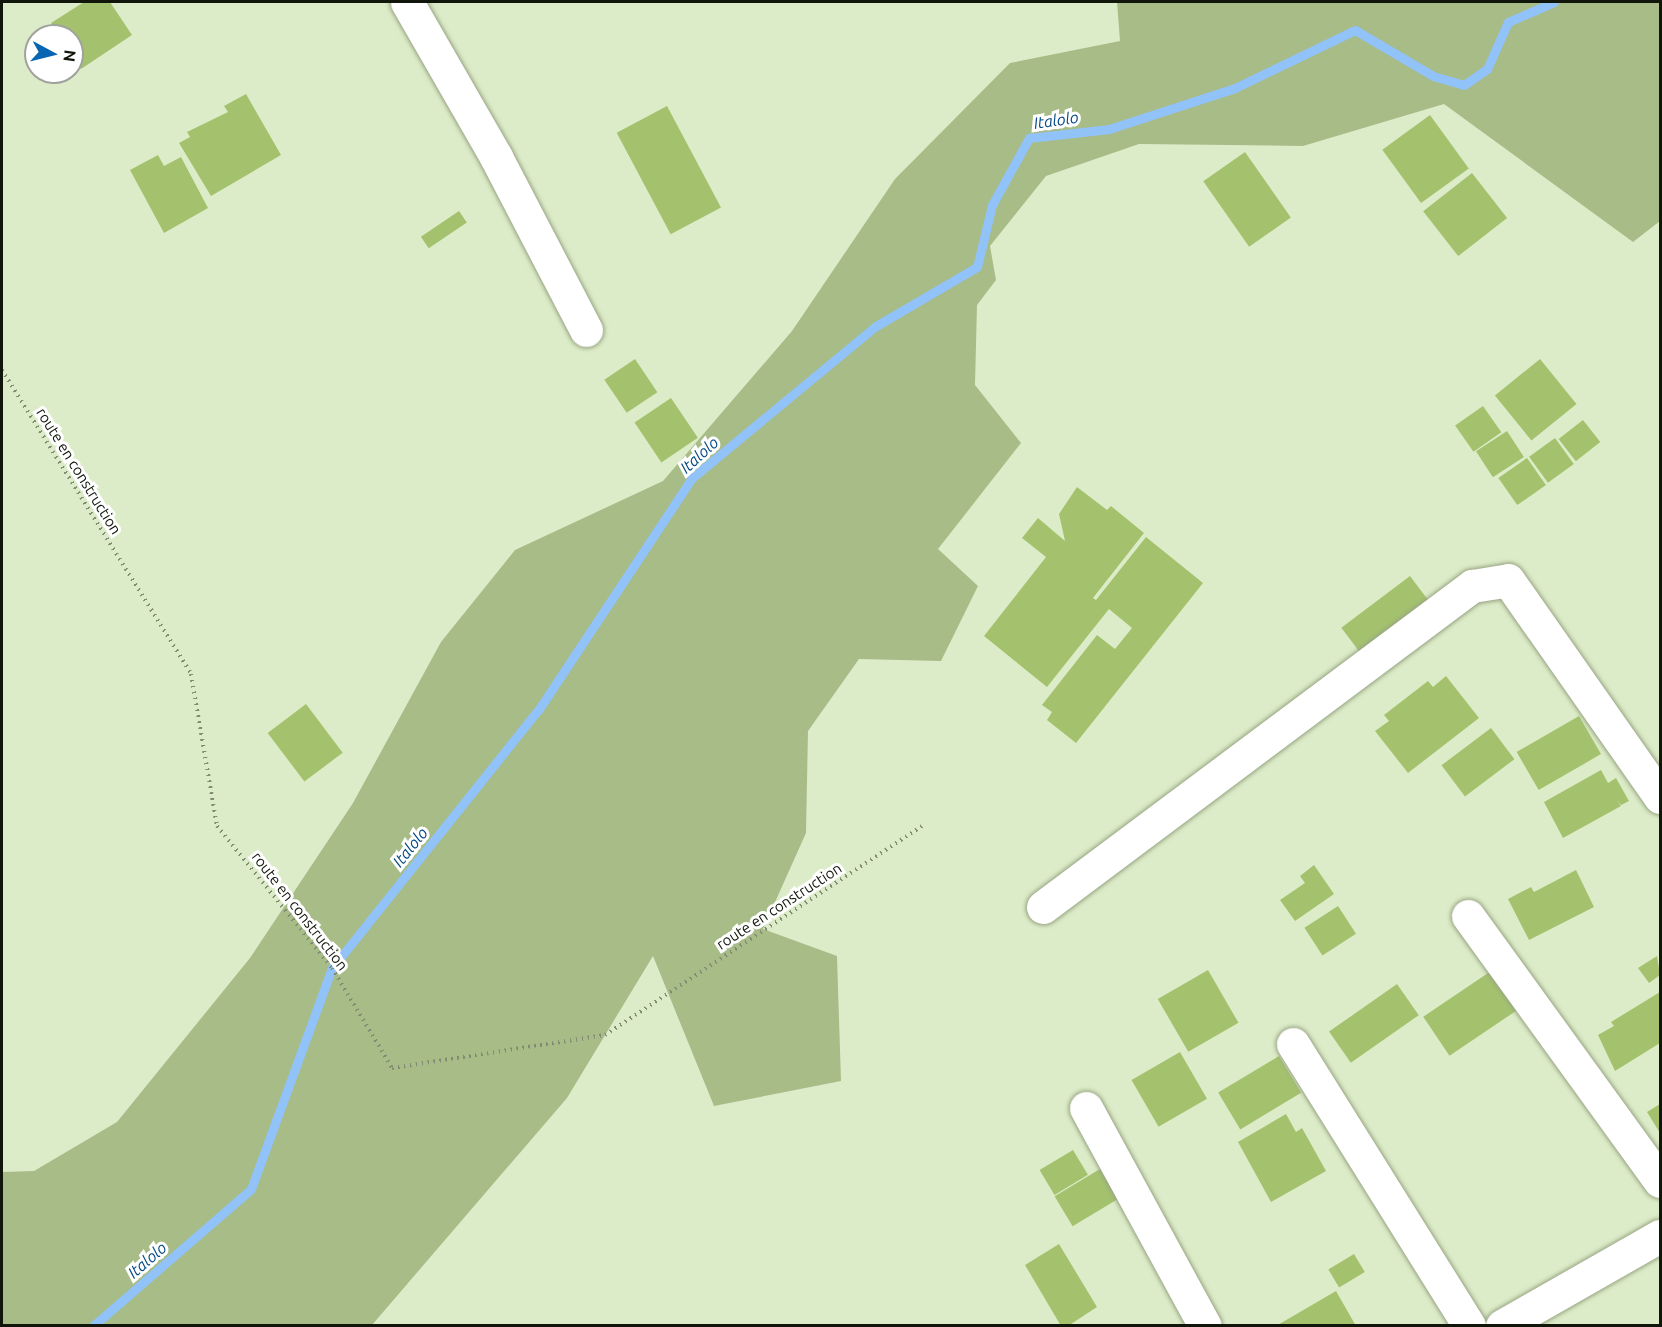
<!DOCTYPE html>
<style>
body{margin:0}
#map{position:relative;width:1662px;height:1327px;overflow:hidden;background:#ddecc8;font-family:Ubuntu,sans-serif}
div>[style]{position:absolute}
.green>*{inset:0;background:#a8bc88}
.stream>*{height:9px;margin:-4.5px;padding:0 4.5px;transform-origin:4.5px;border-radius:4.5px;background:#91c2f8}
.building>*{inset:0;background:#a4c26e;transform-origin:0 0}
.path>*{height:4px;margin-top:-2px;transform-origin:0;background:repeating-linear-gradient(90deg,#828c73 0 1.5px,transparent 0 6px)}
.roads{filter:drop-shadow(0 0 2px #97a483) drop-shadow(0 0 2px #97a483)}
.minor>*{height:33px;margin:-16.5px;padding:0 16.5px;transform-origin:16.5px;border-radius:16.5px;background:#fff}
span{translate:-50% -50%;white-space:nowrap;text-align:center;line-height:1.15;-webkit-text-stroke:6px #fff;paint-order:stroke}
.street-label{font-size:15px;color:#11160a}
.water-label{font-size:16px;color:#034984;font-style:italic}
.frame{position:absolute;inset:0;border:3px solid #11160a;pointer-events:none}
.north{position:absolute;left:24px;top:24px;width:60px;height:60px;box-sizing:border-box;background:#fff;border:2px solid #a0a29d;border-radius:50%;rotate:97deg;font-size:16px;font-weight:700;line-height:24px;text-align:center;color:#11160a}
.north::after{content:'';display:block;margin:auto;width:21px;height:27px;background:#0865b2;clip-path:polygon(50% 0,100% 100%,50% 72%,0 100%)}
</style>
<div id="map">
<div class="green">
<i style="clip-path:polygon(1117px 2px,1660px 2px,1660px 221px,1633px 242px,1444px 104px,1303px 146px,1139px 144px,1046px 176px,990px 246px,996px 280px,977px 305px,975px 385px,1021px 443px,938px 549px,978px 586px,941px 661px,859px 659px,808px 731px,806px 833px,763px 929px,837px 956px,841px 1081px,714px 1106px,653px 956px,567px 1098px,372px 1325px,2px 1325px,2px 1172px,34px 1171px,117px 1122px,250px 958px,353px 803px,441px 642px,515px 550px,663px 481px,792px 331px,895px 179px,1010px 63px,1120px 41px)"></i>
</div>
<div class="stream">
<i style="left:93px;top:1326px;width:209px;rotate:-40.9deg"></i>
<i style="left:251px;top:1189px;width:235px;rotate:-69.9deg"></i>
<i style="left:332px;top:968px;width:332px;rotate:-51.4deg"></i>
<i style="left:539px;top:709px;width:277px;rotate:-56.5deg"></i>
<i style="left:692px;top:478px;width:239px;rotate:-39.6deg"></i>
<i style="left:876px;top:326px;width:117px;rotate:-30.3deg"></i>
<i style="left:977px;top:267px;width:64px;rotate:-76.4deg"></i>
<i style="left:992px;top:205px;width:77px;rotate:-61.1deg"></i>
<i style="left:1029px;top:138px;width:81px;rotate:-6.4deg"></i>
<i style="left:1109px;top:129px;width:133px;rotate:-18deg"></i>
<i style="left:1235px;top:88px;width:133px;rotate:-25.8deg"></i>
<i style="left:1355px;top:30px;width:91px;rotate:30.5deg"></i>
<i style="left:1433px;top:76px;width:32px;rotate:16deg"></i>
<i style="left:1464px;top:85px;width:28px;rotate:-35deg"></i>
<i style="left:1487px;top:69px;width:51px;rotate:-65.9deg"></i>
<i style="left:1508px;top:22px;width:50px;rotate:-23.5deg"></i>
</div>
<div class="building">
<i style="clip-path:polygon(84px 2px,110px 2px,132px 35px,81px 69px,72px 56px,72px 36px,59px 36px,51px 23px)"></i>
<i style="clip-path:polygon(246px 94px,281px 155px,211px 196px,179px 143px,190px 137px,187px 132px,228px 112px,224px 106px)"></i>
<i style="left:667px;top:106px;width:115px;height:57px;rotate:62deg"></i>
<i style="left:1430px;top:115px;width:66px;height:59px;rotate:54deg"></i>
<i style="left:1245px;top:152px;width:80px;height:51px;rotate:55deg"></i>
<i style="clip-path:polygon(158px 155px,164px 166px,181px 157px,208px 208px,164px 233px,130px 170px)"></i>
<i style="left:1472px;top:173px;width:57px;height:62px;rotate:52deg"></i>
<i style="left:459px;top:211px;width:14px;height:46px;rotate:56deg"></i>
<i style="left:635px;top:359px;width:40px;height:37px;rotate:56deg"></i>
<i style="left:1540px;top:359px;width:58px;height:58px;rotate:51deg"></i>
<i style="left:671px;top:398px;width:48px;height:44px;rotate:56deg"></i>
<i style="left:1483px;top:406px;width:32px;height:34px;rotate:55deg"></i>
<i style="left:1583px;top:420px;width:28px;height:31px;rotate:52deg"></i>
<i style="left:1507px;top:431px;width:31px;height:37px;rotate:57deg"></i>
<i style="left:1555px;top:438px;width:32px;height:32px;rotate:54deg"></i>
<i style="left:1527px;top:458px;width:33px;height:35px;rotate:55deg"></i>
<i style="clip-path:polygon(1077px 487px,1107px 510px,1111px 506px,1144px 533px,1093px 598px,1096px 600px,1146px 537px,1203px 583px,1076px 743px,1047px 720px,1052px 712px,1042px 705px,1097px 635px,1115px 649px,1132px 628px,1109px 609px,1047px 687px,984px 636px,1046px 557px,1022px 538px,1038px 518px,1065px 541px,1059px 514px)"></i>
<i style="left:1410px;top:576px;width:31px;height:86px;rotate:53deg"></i>
<i style="clip-path:polygon(1446px 676px,1479px 718px,1408px 773px,1375px 731px,1389px 721px,1384px 715px,1428px 681px,1433px 687px)"></i>
<i style="left:306px;top:704px;width:61px;height:48px;rotate:53deg"></i>
<i style="left:1579px;top:716px;width:44px;height:72px;rotate:60deg"></i>
<i style="left:1491px;top:728px;width:39px;height:62px;rotate:53deg"></i>
<i style="clip-path:polygon(1601px 770px,1608px 783px,1616px 778px,1629px 801px,1621px 805px,1617px 800px,1621px 806px,1563px 838px,1544px 802px)"></i>
<i style="clip-path:polygon(1314px 865px,1334px 894px,1295px 921px,1280px 900px,1305px 883px,1300px 876px)"></i>
<i style="clip-path:polygon(1576px 870px,1594px 907px,1529px 940px,1508px 899px,1531px 887px,1534px 892px)"></i>
<i style="left:1338px;top:906px;width:33px;height:40px;rotate:57deg"></i>
<i style="clip-path:polygon(1657px 956px,1660px 975px,1649px 983px,1638px 968px)"></i>
<i style="left:1497px;top:967px;width:47px;height:89px;rotate:56deg"></i>
<i style="left:1208px;top:970px;width:61px;height:58px;rotate:60deg"></i>
<i style="left:1397px;top:984px;width:38px;height:83px;rotate:55deg"></i>
<i style="clip-path:polygon(1660px 992px,1660px 1043px,1615px 1071px,1598px 1035px,1614px 1026px,1611px 1022px)"></i>
<i style="left:1180px;top:1052px;width:54px;height:56px;rotate:60deg"></i>
<i style="left:1279px;top:1056px;width:43px;height:71px;rotate:59deg"></i>
<i style="clip-path:polygon(1660px 1104px,1660px 1133px,1647px 1112px)"></i>
<i style="clip-path:polygon(1286px 1114px,1296px 1132px,1302px 1128px,1326px 1171px,1271px 1202px,1238px 1142px)"></i>
<i style="left:1073px;top:1150px;width:29px;height:39px;rotate:59deg"></i>
<i style="left:1100px;top:1169px;width:35px;height:53px;rotate:59deg"></i>
<i style="clip-path:polygon(1059px 1244px,1097px 1307px,1068px 1326px,1061px 1326px,1025px 1265px)"></i>
<i style="left:1354px;top:1254px;width:21px;height:30px;rotate:59deg"></i>
<i style="clip-path:polygon(1336px 1291px,1356px 1326px,1276px 1326px)"></i>
</div>
<div class="path">
<i style="left:2px;top:370px;width:358px;rotate:58.1deg"></i>
<i style="left:191px;top:674px;width:154px;rotate:80.3deg"></i>
<i style="left:217px;top:826px;width:183px;rotate:51deg"></i>
<i style="left:332px;top:968px;width:117px;rotate:59deg"></i>
<i style="left:392px;top:1068px;width:216px;rotate:-8.8deg"></i>
<i style="left:605px;top:1035px;width:380px;rotate:-33.4deg"></i>
</div>
<div class="roads">
<div class="minor">
<i style="left:407px;top:2px;width:179px;rotate:60.1deg"></i>
<i style="left:496px;top:157px;width:195px;rotate:62.5deg"></i>
<i style="left:1043px;top:907px;width:536px;rotate:-36.81deg"></i>
<i style="left:1472px;top:586px;width:36px;rotate:-9deg"></i>
<i style="left:1508px;top:580px;width:265px;rotate:55deg"></i>
<i style="left:1468px;top:916px;width:327px;rotate:54.1deg"></i>
<i style="left:1293px;top:1044px;width:332px;rotate:58deg"></i>
<i style="left:1086px;top:1108px;width:248px;rotate:61.4deg"></i>
<i style="left:1502px;top:1326px;width:182px;rotate:-29.7deg"></i>
</div>
</div>
<div class="street-label">
<span style="left:79px;top:471px;rotate:58deg">route en construction</span>
<span style="left:779px;top:906px;rotate:-33deg">route en construction</span>
<span style="left:300px;top:911px;rotate:52deg">route en construction</span>
</div>
<div class="water-label">
<span style="left:1056px;top:120px;rotate:-8deg">Italolo</span>
<span style="left:699px;top:455px;rotate:-42deg">Italolo</span>
<span style="left:410px;top:847px;rotate:-51deg">Italolo</span>
<span style="left:147px;top:1260px;rotate:-41deg">Italolo</span>
</div>
<div class="frame"></div>
<div class="north">N</div>
</div>
